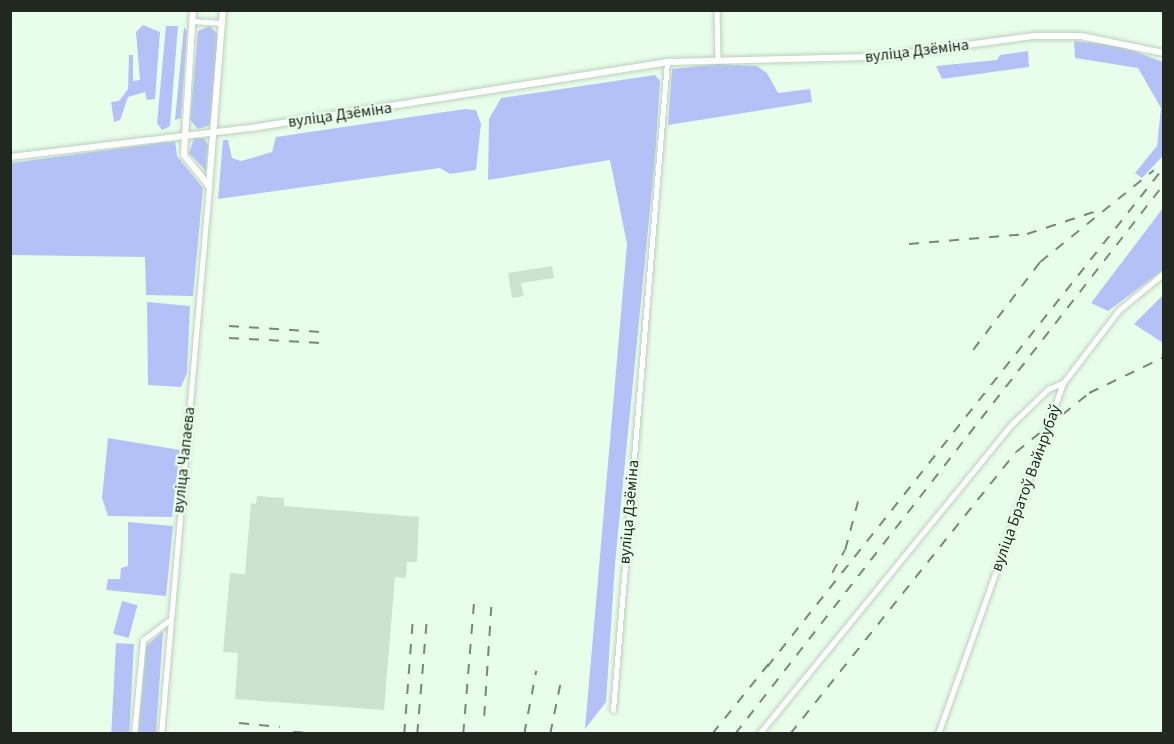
<!DOCTYPE html>
<meta charset="utf-8">
<style>
body{margin:0}
#map{position:relative;width:1174px;height:744px;overflow:hidden;background:#e8feea;font-family:"Source Sans 3",sans-serif}
div>[style]{position:absolute}
.green>*{inset:0;background:#b4c1f7;transform-origin:0 0}
.building>*{inset:0;background:#cde2cf}
.roads{filter:drop-shadow(0 0 2px #bcd1bd) drop-shadow(0 0 2px #bcd1bd)}
.minor>*{height:4.5px;margin:-2.25px;padding:0 2.25px;transform-origin:2.25px;border-radius:2.25px;background:#fff}
.tertiary>*{height:5px;margin:-2.5px;padding:0 2.5px;transform-origin:2.5px;border-radius:2.5px;background:#fff}
.secondary>*{height:6px;margin:-3px;padding:0 3px;transform-origin:3px;border-radius:3px;background:#fff}
.rail>*{height:1.5px;margin-top:-0.75px;transform-origin:0;background:repeating-linear-gradient(90deg,#788779 0 10px,transparent 0 20px)}
span{translate:-50% -50%;white-space:nowrap;text-align:center;line-height:1.15;-webkit-text-stroke:4.5px #e8feea;paint-order:stroke}
.street-label{font-size:16px;color:#202820}
.frame{position:absolute;inset:0;border:12px solid #202820;pointer-events:none}
</style>
<div id="map">
<div class="green">
<i style="clip-path:polygon(143px 25px,160px 32px,155px 99px,147px 100px,145px 92px,128px 97px,120px 120px,114px 122px,111px 102px,119px 101px,128px 89px,129px 55px,133px 55px,133px 81px,140px 80px,136px 32px)"></i>
<i style="clip-path:polygon(166px 26px,178px 26px,170px 126px,162px 130px,157px 123px)"></i>
<i style="clip-path:polygon(210px 26px,218px 35px,210px 125px,198px 129px,190px 120px,198px 31px)"></i>
<i style="clip-path:polygon(184px 27px,187px 31px,181px 118px,175px 120px)"></i>
<i style="clip-path:polygon(1074px 41px,1121px 46px,1163px 62px,1163px 156px,1142px 178px,1135px 173px,1157px 146px,1161px 108px,1138px 68px,1075px 58px)"></i>
<i style="clip-path:polygon(1028px 51px,1029px 67px,942px 79px,936px 66px,997px 60px,1000px 55px)"></i>
<i style="clip-path:polygon(718px 64px,757px 66px,767px 73px,778px 93px,810px 89px,812px 102px,668px 125px,672px 69px)"></i>
<i style="clip-path:polygon(655px 75px,660px 81px,655px 159px,615px 564px,606px 702px,585px 729px,627px 244px,610px 160px,488px 180px,489px 119px,501px 98px)"></i>
<i style="clip-path:polygon(465px 109px,476px 110px,481px 124px,476px 170px,450px 174px,440px 168px,218px 199px,223px 140px,228px 140px,232px 158px,241px 161px,272px 152px,276px 137px)"></i>
<i style="clip-path:polygon(194px 138px,204px 138px,208px 145px,206px 171px,189px 153px)"></i>
<i style="clip-path:polygon(175px 141px,177px 156px,203px 188px,193px 296px,146px 295px,145px 257px,11px 255px,10px 163px)"></i>
<i style="clip-path:polygon(1163px 208px,1163px 270px,1108px 311px,1091px 303px)"></i>
<i style="clip-path:polygon(1163px 295px,1163px 343px,1134px 324px)"></i>
<i style="clip-path:polygon(147px 302px,190px 306px,187px 373px,181px 387px,148px 385px)"></i>
<i style="clip-path:polygon(108px 438px,180px 450px,172px 517px,108px 516px,102px 498px)"></i>
<i style="clip-path:polygon(128px 522px,173px 526px,166px 596px,106px 590px,108px 579px,120px 579px,121px 568px,128px 566px)"></i>
<i style="left:122px;top:601px;width:16px;height:34px;rotate:15deg"></i>
<i style="clip-path:polygon(163px 631px,156px 733px,138px 733px,146px 646px)"></i>
<i style="left:116px;top:643px;width:18px;height:90px;rotate:3deg"></i>
</div>
<div class="building">
<i style="clip-path:polygon(552px 266px,554px 278px,521px 283px,524px 296px,512px 298px,508px 273px)"></i>
<i style="clip-path:polygon(257px 496px,284px 498px,284px 506px,419px 517px,417px 562px,407px 562px,406px 578px,395px 577px,384px 710px,235px 699px,238px 653px,223px 652px,230px 573px,245px 574px,251px 503px,256px 504px)"></i>
</div>
<div class="roads">
<div class="minor">
<i style="left:717px;top:10px;width:49px;rotate:88.8deg"></i>
<i style="left:613px;top:710px;width:650px;rotate:-85.24deg"></i>
<i style="left:759px;top:734px;width:402px;rotate:-50.8deg"></i>
<i style="left:1013px;top:423px;width:49px;rotate:-44.2deg"></i>
<i style="left:1048px;top:389px;width:16px;rotate:-22deg"></i>
<i style="left:938px;top:734px;width:373px;rotate:-70.4deg"></i>
<i style="left:1063px;top:383px;width:92px;rotate:-52.5deg"></i>
<i style="left:1119px;top:310px;width:58px;rotate:-39.4deg"></i>
</div>
<div class="tertiary">
<i style="left:192px;top:21px;width:30px;rotate:4deg"></i>
<i style="left:134px;top:734px;width:94px;rotate:-84.5deg"></i>
<i style="left:143px;top:640px;width:35px;rotate:-37deg"></i>
<i style="left:161px;top:734px;width:550px;rotate:-84.99deg"></i>
</div>
<div class="secondary">
<i style="left:193px;top:10px;width:145px;rotate:93.6deg"></i>
<i style="left:184px;top:155px;width:40px;rotate:51deg"></i>
<i style="left:10px;top:157px;width:243px;rotate:-6.9deg"></i>
<i style="left:251px;top:128px;width:421px;rotate:-9deg"></i>
<i style="left:667px;top:62px;width:211px;rotate:-1.4deg"></i>
<i style="left:878px;top:57px;width:156px;rotate:-7.7deg"></i>
<i style="left:1033px;top:36px;width:48px"></i>
<i style="left:1081px;top:36px;width:85px;rotate:11.6deg"></i>
<i style="left:209px;top:186px;width:177px;rotate:-85.5deg"></i>
</div>
</div>
<div class="rail">
<i style="left:909px;top:244px;width:118px;rotate:-4.8deg"></i>
<i style="left:1027px;top:234px;width:71px;rotate:-18.2deg"></i>
<i style="left:229px;top:326px;width:92px;rotate:3.7deg"></i>
<i style="left:229px;top:338px;width:92px;rotate:3.1deg"></i>
<i style="left:973px;top:350px;width:111px;rotate:-52.7deg"></i>
<i style="left:1040px;top:262px;width:146px;rotate:-38.9deg"></i>
<i style="left:832px;top:573px;width:26px;rotate:-61deg"></i>
<i style="left:845px;top:550px;width:55px;rotate:-75.2deg"></i>
<i style="left:767px;top:667px;width:638px;rotate:-51.55deg"></i>
<i style="left:484px;top:716px;width:109px;rotate:-86.3deg"></i>
<i style="left:239px;top:723px;width:41px;rotate:5.6deg"></i>
<i style="left:293px;top:732px;width:36px;rotate:3deg"></i>
<i style="left:404px;top:734px;width:120px;rotate:-85.7deg"></i>
<i style="left:417px;top:734px;width:118px;rotate:-85.2deg"></i>
<i style="left:463px;top:734px;width:133px;rotate:-85.3deg"></i>
<i style="left:484px;top:734px;width:1px;rotate:-90deg"></i>
<i style="left:524px;top:734px;width:64px;rotate:-79.2deg"></i>
<i style="left:550px;top:734px;width:60px;rotate:-78.5deg"></i>
<i style="left:712px;top:734px;width:94px;rotate:-51.1deg"></i>
<i style="left:735px;top:734px;width:698px;rotate:-52.05deg"></i>
<i style="left:790px;top:734px;width:361px;rotate:-51.3deg"></i>
<i style="left:1016px;top:452px;width:94px;rotate:-38.9deg"></i>
<i style="left:1089px;top:393px;width:83px;rotate:-25.6deg"></i>
</div>
<div class="street-label">
<span style="left:917px;top:51px;rotate:-7deg">вуліца Дзёміна</span>
<span style="left:340px;top:115px;rotate:-8deg">вуліца Дзёміна</span>
<span style="left:184px;top:460px;rotate:-84deg">вуліца Чапаева</span>
<span style="left:1026px;top:488px;rotate:-70deg">вуліца Братоў Вайнрубаў</span>
<span style="left:629px;top:512px;rotate:-85deg">вуліца Дзёміна</span>
</div>
<div class="frame"></div>
</div>
